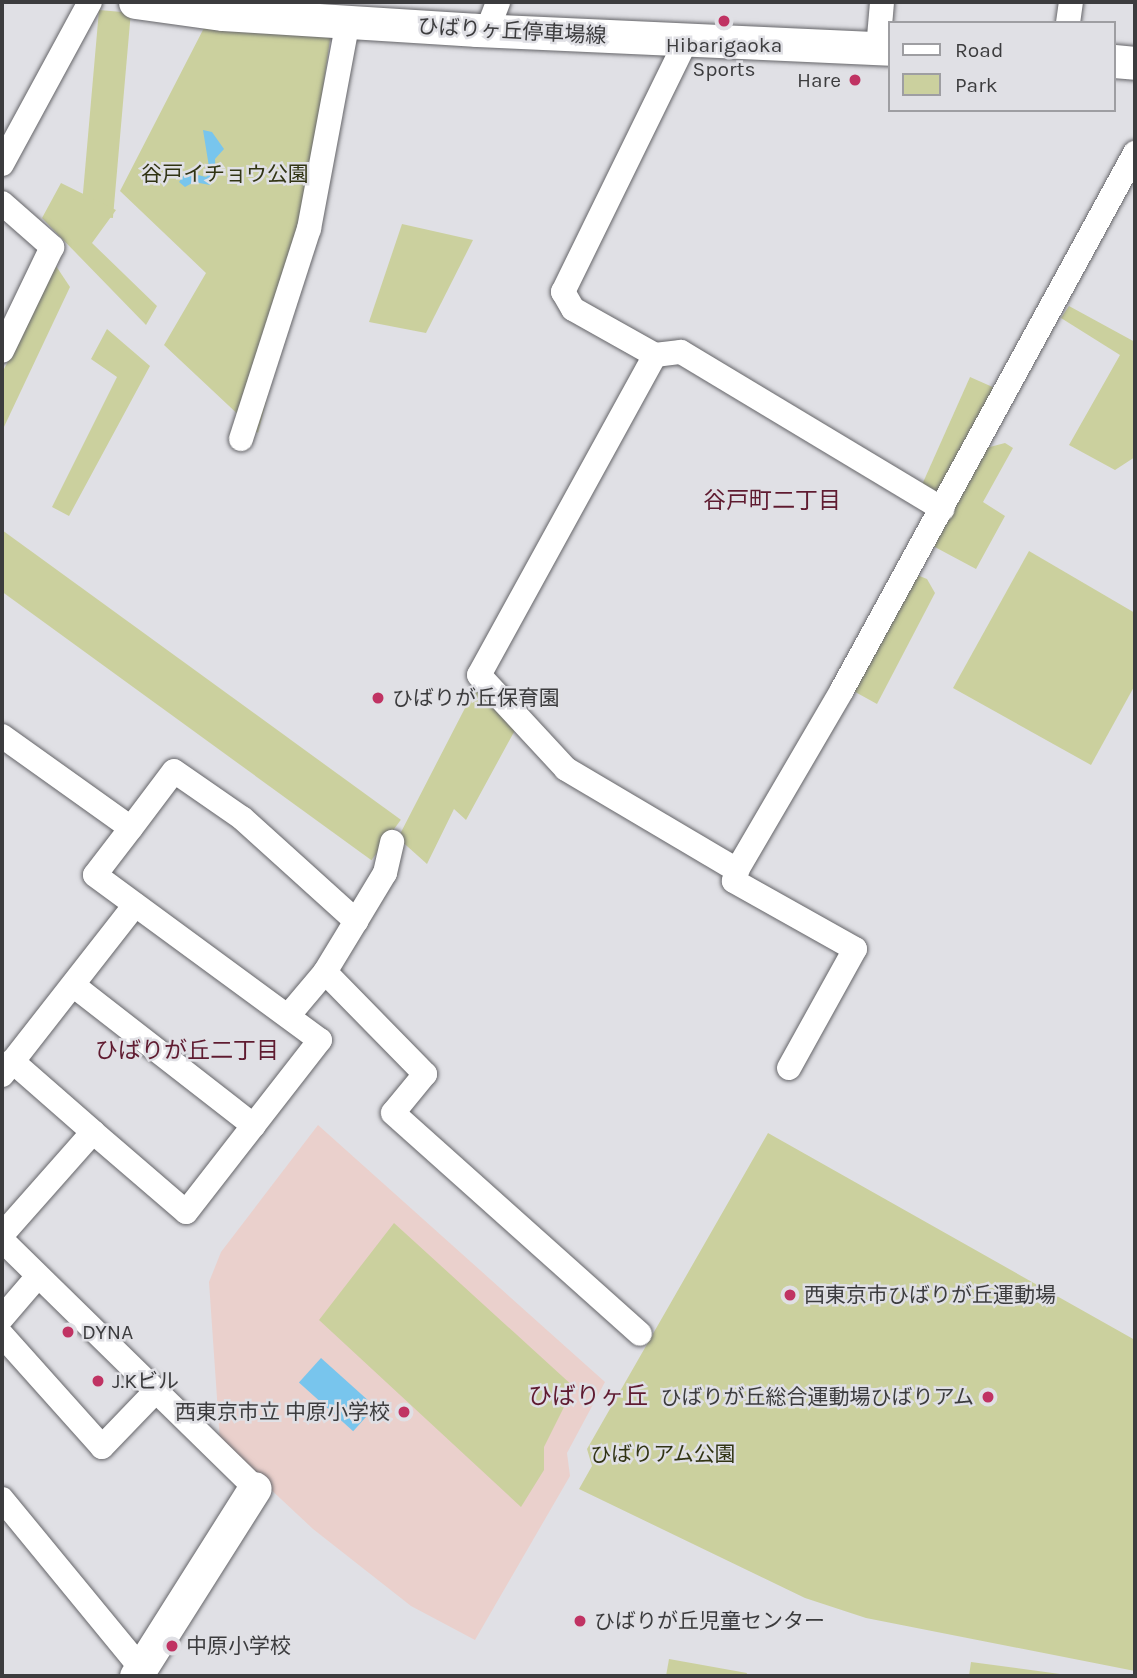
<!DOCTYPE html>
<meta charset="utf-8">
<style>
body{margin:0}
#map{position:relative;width:1137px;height:1678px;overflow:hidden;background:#e0e0e5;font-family:Karla,"Noto Sans JP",sans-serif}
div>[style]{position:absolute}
.education>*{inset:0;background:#ead0cc}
.green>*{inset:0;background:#cbd09e;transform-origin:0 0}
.water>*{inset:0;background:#78c5ed;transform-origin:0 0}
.roads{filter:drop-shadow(0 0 2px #656569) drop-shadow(0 0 2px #656569)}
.street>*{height:24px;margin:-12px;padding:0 12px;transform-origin:12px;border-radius:12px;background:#fff}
.secondary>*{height:33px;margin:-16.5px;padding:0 16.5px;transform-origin:16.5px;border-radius:16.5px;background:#fff}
.dots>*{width:19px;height:19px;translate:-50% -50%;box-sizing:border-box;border:4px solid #e0e0e5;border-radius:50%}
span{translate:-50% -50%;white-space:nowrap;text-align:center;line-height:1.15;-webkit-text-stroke:5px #e0e0e5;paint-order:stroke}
.street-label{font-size:21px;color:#3c3c3e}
.poi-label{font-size:21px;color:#3c3c3e}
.right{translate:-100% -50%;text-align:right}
.left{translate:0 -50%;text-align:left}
.park-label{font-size:21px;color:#313414}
.neighbourhood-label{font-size:23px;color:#5f1b30}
.quarter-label{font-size:24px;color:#5f1b30}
.frame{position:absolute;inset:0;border:4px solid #3c3c3e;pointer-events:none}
.legend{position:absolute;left:888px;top:21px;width:228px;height:91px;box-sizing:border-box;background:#e0e0e5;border:2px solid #9e9ea2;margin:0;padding:9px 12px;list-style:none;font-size:21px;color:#3c3c3e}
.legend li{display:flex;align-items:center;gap:14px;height:35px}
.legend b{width:35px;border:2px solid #9e9ea2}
</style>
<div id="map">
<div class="education">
<i style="clip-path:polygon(318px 1125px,605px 1382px,567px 1453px,570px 1476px,475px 1640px,411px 1606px,313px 1529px,220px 1442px,209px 1282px,221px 1252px)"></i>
</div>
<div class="green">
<i style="left:99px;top:10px;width:32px;height:206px;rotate:5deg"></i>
<i style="clip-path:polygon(206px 24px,331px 33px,292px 300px,258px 433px,164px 345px,206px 273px,120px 191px)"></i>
<i style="clip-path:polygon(61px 183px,116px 210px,92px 243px,157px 306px,146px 325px,42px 218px)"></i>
<i style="clip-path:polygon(402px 224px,473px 240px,426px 333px,369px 322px)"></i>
<i style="clip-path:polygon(56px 266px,70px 287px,3px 429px,2px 373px)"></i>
<i style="clip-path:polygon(1069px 306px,1135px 342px,1135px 457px,1115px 470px,1069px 445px,1120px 355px,1061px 318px)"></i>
<i style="clip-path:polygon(107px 329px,150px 366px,69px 516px,52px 507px,117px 377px,91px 359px)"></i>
<i style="left:970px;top:377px;width:34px;height:123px;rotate:24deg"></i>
<i style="clip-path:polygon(1005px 443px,1013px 448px,983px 502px,1005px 516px,976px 569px,933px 546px,986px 448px)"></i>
<i style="left:2px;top:530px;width:493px;height:50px;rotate:36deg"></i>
<i style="clip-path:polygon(1029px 551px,1135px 613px,1135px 685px,1091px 765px,953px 688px)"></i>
<i style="clip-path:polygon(912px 573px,927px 579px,935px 593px,877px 704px,848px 688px)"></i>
<i style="clip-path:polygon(481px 677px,520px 721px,466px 820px,454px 809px,427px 864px,398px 838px)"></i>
<i style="clip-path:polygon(768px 1133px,1135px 1340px,1135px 1671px,866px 1618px,805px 1598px,579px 1489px,592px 1466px,587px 1449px)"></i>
<i style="clip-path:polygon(394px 1223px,574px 1387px,544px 1447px,544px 1470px,521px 1507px,319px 1320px)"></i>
<i style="clip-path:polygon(669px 1659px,747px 1673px,746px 1676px,666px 1676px)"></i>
<i style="clip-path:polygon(971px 1662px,1060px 1674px,1060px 1676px,969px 1676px)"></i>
</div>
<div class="water">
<i style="clip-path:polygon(203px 130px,212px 132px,224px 149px,215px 159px,216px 179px,210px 185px,194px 182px,185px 187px,179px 182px,186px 172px,206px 177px,210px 173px)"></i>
<i style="left:321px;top:1358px;width:73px;height:33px;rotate:42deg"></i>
</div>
<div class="roads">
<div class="street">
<i style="left:1068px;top:23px;width:21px;rotate:-82deg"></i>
<i style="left:487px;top:31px;width:31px;rotate:-69deg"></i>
<i style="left:878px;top:49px;width:47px;rotate:-85.1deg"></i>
<i style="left:2px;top:164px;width:184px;rotate:-61.5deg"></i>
<i style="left:2px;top:203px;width:67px;rotate:41.3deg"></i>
<i style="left:52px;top:247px;width:115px;rotate:115.7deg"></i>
<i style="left:655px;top:355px;width:365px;rotate:118.8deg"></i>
<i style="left:479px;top:675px;width:128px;rotate:47.2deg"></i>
<i style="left:566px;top:769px;width:199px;rotate:30.6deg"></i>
<i style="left:655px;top:355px;width:94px;rotate:-150.7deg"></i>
<i style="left:573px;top:309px;width:20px;rotate:-120deg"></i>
<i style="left:563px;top:292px;width:282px;rotate:-63.9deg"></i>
<i style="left:655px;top:355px;width:26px;rotate:-7deg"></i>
<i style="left:681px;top:352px;width:305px;rotate:31deg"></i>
<i style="left:241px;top:439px;width:221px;rotate:-72.1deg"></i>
<i style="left:309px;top:229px;width:213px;rotate:-79.4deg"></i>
<i style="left:2px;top:736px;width:158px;rotate:35.5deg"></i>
<i style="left:131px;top:828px;width:59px;rotate:127.5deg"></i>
<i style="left:95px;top:875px;width:279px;rotate:36.3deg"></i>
<i style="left:320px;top:1040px;width:218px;rotate:127.9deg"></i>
<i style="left:186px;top:1212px;width:123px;rotate:-139.3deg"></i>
<i style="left:93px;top:1132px;width:137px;rotate:131.5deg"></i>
<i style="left:131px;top:828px;width:71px;rotate:-53deg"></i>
<i style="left:174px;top:771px;width:83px;rotate:34.7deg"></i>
<i style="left:242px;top:818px;width:154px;rotate:42.1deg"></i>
<i style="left:325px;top:972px;width:143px;rotate:45.6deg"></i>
<i style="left:425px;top:1074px;width:50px;rotate:129.4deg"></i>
<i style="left:393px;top:1113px;width:331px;rotate:41.8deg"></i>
<i style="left:73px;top:985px;width:229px;rotate:37.9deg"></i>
<i style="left:288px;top:1016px;width:57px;rotate:-49.9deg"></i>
<i style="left:325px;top:972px;width:60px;rotate:-58.7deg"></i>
<i style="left:356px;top:921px;width:56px;rotate:-58.9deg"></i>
<i style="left:385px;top:873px;width:32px;rotate:-77deg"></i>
<i style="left:12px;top:1061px;width:108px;rotate:41.2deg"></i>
<i style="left:789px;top:1068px;width:136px;rotate:-61deg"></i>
<i style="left:855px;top:949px;width:139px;rotate:-150.7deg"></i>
<i style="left:734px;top:881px;width:11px;rotate:-75deg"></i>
<i style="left:737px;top:870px;width:208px;rotate:-59.7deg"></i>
<i style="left:842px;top:690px;width:612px;rotate:-61.38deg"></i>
<i style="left:2px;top:1075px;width:216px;rotate:-52deg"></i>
<i style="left:2px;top:1240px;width:354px;rotate:44.4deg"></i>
<i style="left:2px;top:1318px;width:55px;rotate:-49.4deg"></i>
<i style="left:2px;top:1335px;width:150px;rotate:48.2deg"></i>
<i style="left:102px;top:1447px;width:76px;rotate:-46.1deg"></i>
<i style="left:2px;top:1499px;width:219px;rotate:50.6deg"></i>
</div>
<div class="secondary">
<i style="left:135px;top:2px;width:89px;rotate:7.8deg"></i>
<i style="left:223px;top:14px;width:255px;rotate:3.6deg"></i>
<i style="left:477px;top:30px;width:413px;rotate:2.6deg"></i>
<i style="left:1114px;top:61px;width:21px;rotate:5deg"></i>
<i style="left:136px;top:1676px;width:222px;rotate:-57.7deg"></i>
</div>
</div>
<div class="dots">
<i style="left:724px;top:21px;background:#c03363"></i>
<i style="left:855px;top:80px;background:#c03363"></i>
<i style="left:378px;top:698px;background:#c03363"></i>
<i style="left:790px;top:1295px;background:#c03363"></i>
<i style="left:68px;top:1332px;background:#c03363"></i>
<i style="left:98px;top:1381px;background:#c03363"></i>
<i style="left:988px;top:1397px;background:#c03363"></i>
<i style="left:404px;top:1412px;background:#c03363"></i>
<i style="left:580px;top:1621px;background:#c03363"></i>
<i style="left:172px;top:1646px;background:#c03363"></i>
</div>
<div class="street-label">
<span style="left:512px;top:31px;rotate:3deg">ひばりヶ丘停車場線</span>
</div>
<div class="poi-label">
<span style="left:724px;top:57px">Hibarigaoka<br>Sports</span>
<span class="right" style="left:841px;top:80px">Hare</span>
<span class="left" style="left:392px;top:698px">ひばりが丘保育園</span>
<span class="left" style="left:804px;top:1295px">西東京市ひばりが丘運動場</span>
<span class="left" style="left:82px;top:1332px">DYNA</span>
<span class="left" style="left:112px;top:1381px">J.Kビル</span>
<span class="right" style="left:974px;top:1397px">ひばりが丘総合運動場ひばりアム</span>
<span class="right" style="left:390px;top:1412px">西東京市立 中原小学校</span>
<span class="left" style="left:594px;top:1621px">ひばりが丘児童センター</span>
<span class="left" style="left:186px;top:1646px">中原小学校</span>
</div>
<div class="park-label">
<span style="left:225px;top:174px">谷戸イチョウ公園</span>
<span style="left:663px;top:1454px">ひばりアム公園</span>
</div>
<div class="neighbourhood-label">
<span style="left:772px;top:501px">谷戸町二丁目</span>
<span style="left:187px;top:1051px">ひばりが丘二丁目</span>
</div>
<div class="quarter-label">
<span style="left:588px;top:1397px">ひばりヶ丘</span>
</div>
<div class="frame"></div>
<ul class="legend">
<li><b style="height:9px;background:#fff"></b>Road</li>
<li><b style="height:19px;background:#cbd09e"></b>Park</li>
</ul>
</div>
